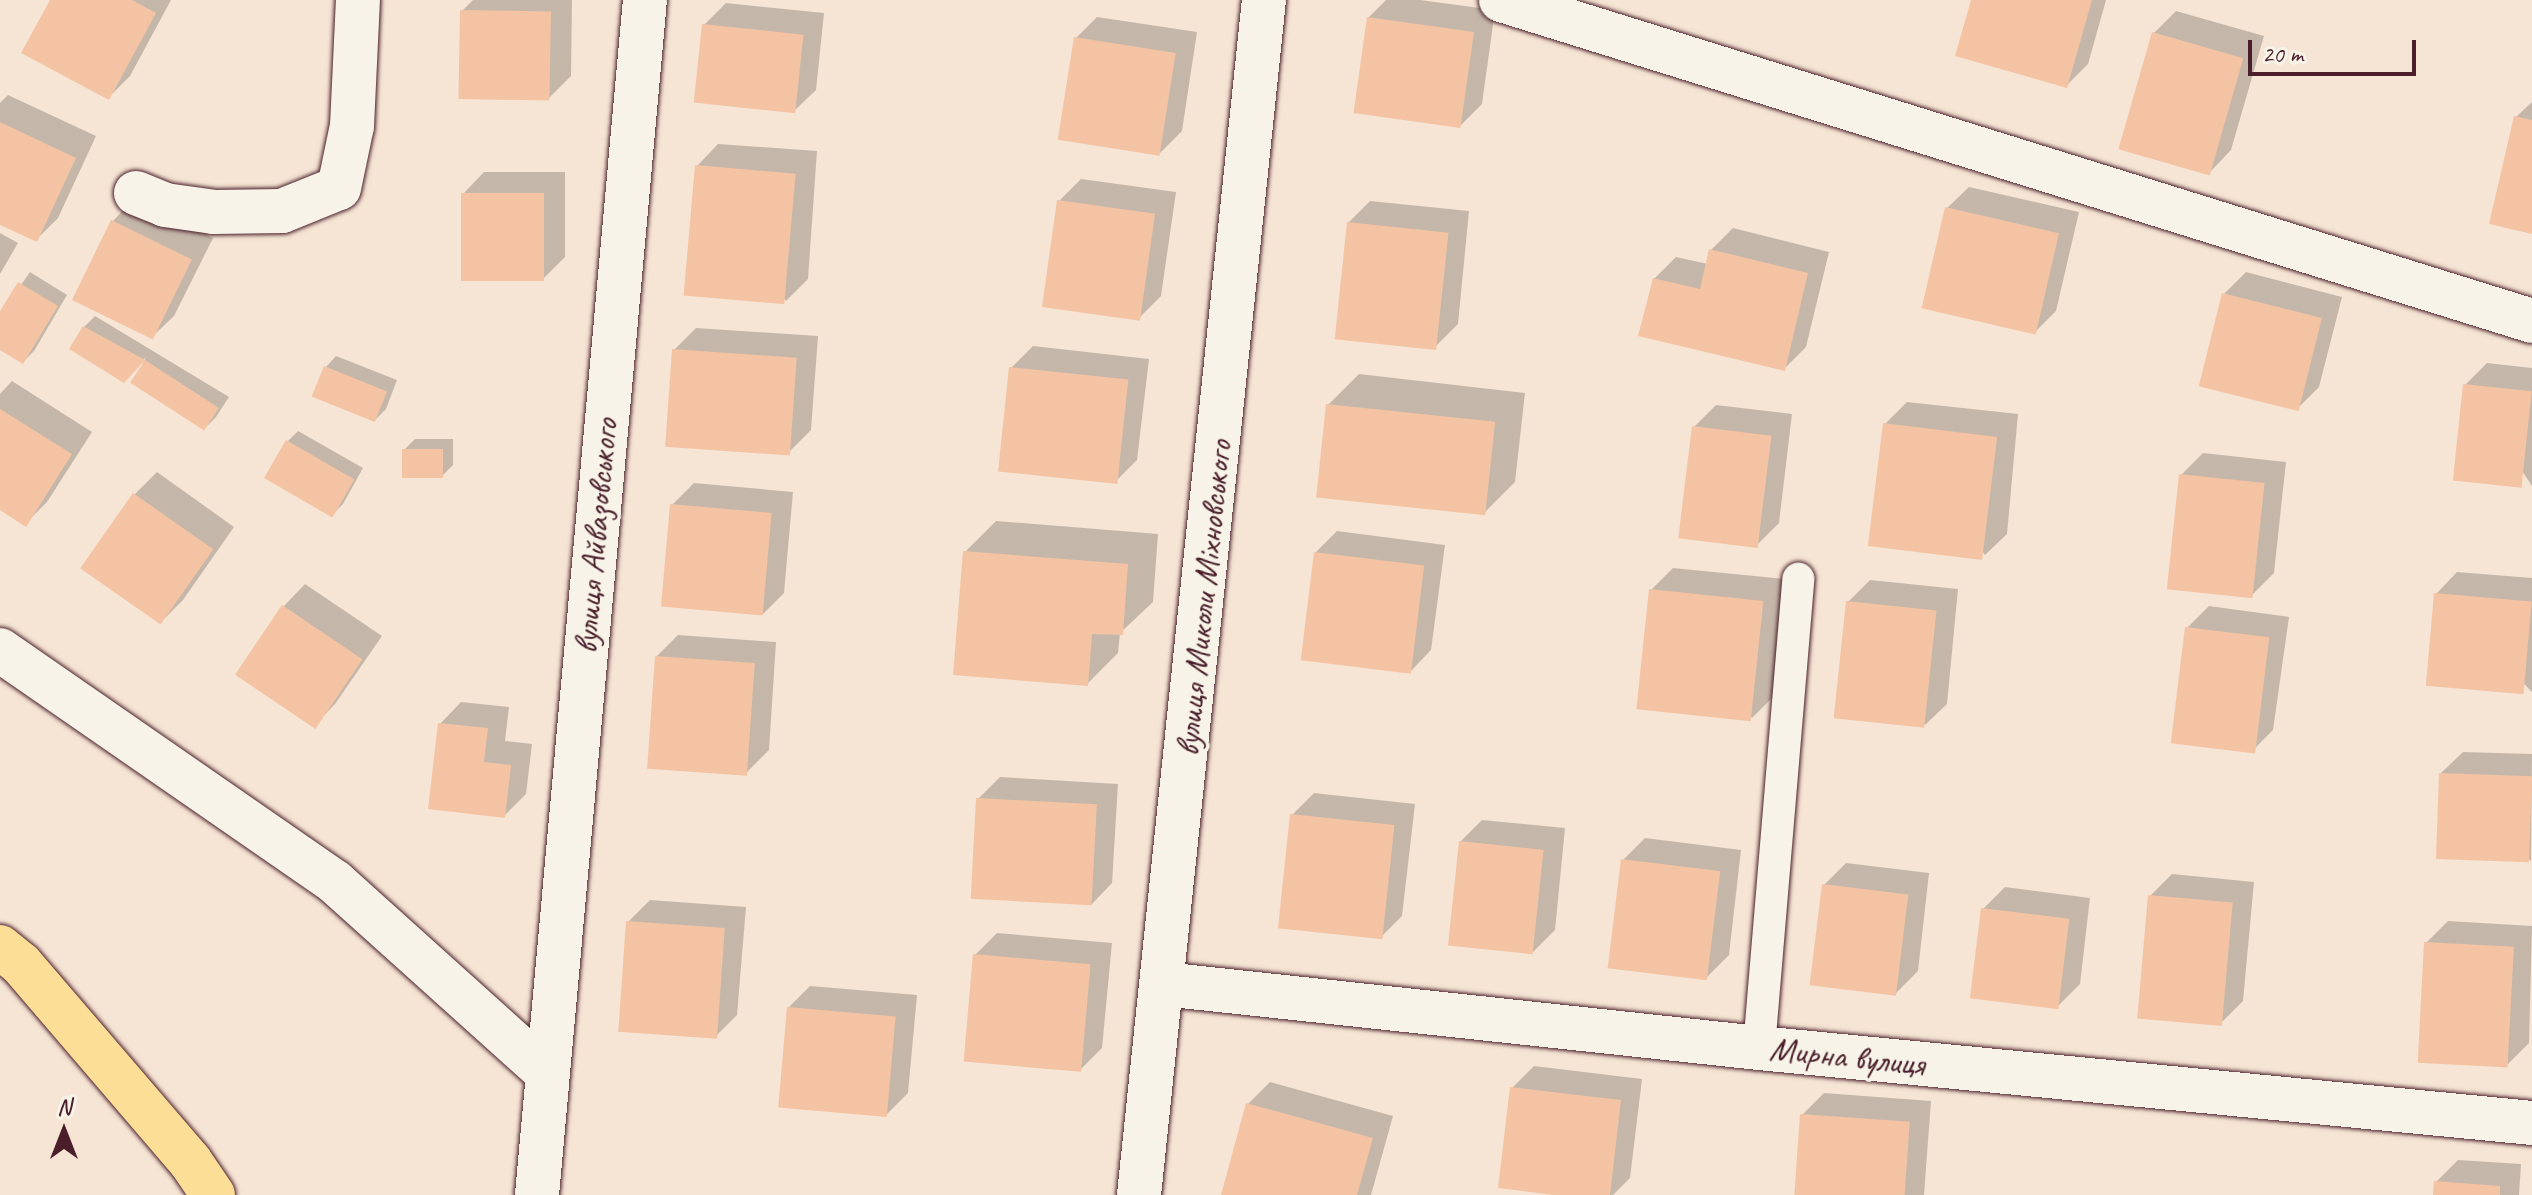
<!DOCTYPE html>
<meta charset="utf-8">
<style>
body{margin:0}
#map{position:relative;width:2532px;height:1195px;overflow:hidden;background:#f6e5d4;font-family:Caveat,sans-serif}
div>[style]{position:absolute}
.shadow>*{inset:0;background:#0003}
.building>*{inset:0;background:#f4c3a4;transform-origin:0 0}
.roads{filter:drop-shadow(0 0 2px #4a1f2b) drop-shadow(0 0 2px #4a1f2b)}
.lane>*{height:32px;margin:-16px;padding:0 16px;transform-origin:16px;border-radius:16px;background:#f7f3e8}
.street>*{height:44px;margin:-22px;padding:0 22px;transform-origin:22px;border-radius:22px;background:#f7f3e8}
.highway>*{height:44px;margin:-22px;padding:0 22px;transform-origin:22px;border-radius:22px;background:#fdde96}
span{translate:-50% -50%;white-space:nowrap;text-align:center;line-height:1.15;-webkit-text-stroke:7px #f7f3e8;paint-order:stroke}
.street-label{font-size:34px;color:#4a1f2b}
.north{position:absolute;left:24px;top:1091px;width:80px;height:80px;-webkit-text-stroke:6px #f7f3e8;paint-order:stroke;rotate:0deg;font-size:22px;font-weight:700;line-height:32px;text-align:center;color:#4a1f2b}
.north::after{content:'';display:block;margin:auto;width:28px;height:36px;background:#4a1f2b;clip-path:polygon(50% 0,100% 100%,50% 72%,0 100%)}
.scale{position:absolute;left:2248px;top:40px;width:168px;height:36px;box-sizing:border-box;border:4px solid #4a1f2b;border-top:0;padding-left:10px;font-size:24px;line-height:28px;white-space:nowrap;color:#4a1f2b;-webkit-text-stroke:6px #f7f3e8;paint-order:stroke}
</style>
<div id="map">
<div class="shadow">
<i style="clip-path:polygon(52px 0,171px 0,130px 76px,108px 98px)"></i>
<i style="clip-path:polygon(473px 0,572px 0,571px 76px,549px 98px,462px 11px)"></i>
<i style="clip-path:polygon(1386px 0,1420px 0,1495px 10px,1482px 104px,1460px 126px,1368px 18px)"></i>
<i style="clip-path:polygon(1973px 0,2106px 0,2088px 64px,2066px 86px)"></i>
<i style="clip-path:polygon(726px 3px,824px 13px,816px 90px,794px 111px,704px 25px)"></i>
<i style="clip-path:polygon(2176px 11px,2264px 36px,2231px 150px,2210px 172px,2154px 33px)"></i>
<i style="clip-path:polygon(1097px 17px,1197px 32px,1182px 131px,1160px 153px,1076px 38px)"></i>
<i style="clip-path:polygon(8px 95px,96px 136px,58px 218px,36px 240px,0 223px,0 103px)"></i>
<i style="clip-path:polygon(2532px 102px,2532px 232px,2516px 117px)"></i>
<i style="clip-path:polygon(718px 144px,817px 151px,808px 279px,786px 301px,697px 166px)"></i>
<i style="clip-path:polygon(484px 172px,565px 172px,565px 257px,543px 279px,463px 194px)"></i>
<i style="clip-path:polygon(1081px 179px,1176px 192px,1161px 296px,1139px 318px,1059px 201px)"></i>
<i style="clip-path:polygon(1969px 187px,2079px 212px,2056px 311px,2034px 333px,1947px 208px)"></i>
<i style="clip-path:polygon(134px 199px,213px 238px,174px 316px,152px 337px,74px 298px,113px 221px)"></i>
<i style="clip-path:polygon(1370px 201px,1469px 211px,1458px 324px,1436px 346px,1348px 223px)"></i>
<i style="clip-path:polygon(1733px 228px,1829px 252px,1806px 347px,1784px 369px,1654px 279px,1676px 257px,1708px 264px,1711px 250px)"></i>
<i style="clip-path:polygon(0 233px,18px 243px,0 274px)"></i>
<i style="clip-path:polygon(30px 272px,67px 295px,34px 351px,23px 362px,0 348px,0 315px)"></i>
<i style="clip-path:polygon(2246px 272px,2342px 297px,2319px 387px,2297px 409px,2224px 294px)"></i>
<i style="clip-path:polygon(95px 316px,229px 397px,216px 417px,205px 428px,134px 382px,146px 357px,124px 380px,84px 327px)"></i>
<i style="clip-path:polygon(696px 328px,818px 336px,811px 430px,789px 452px,674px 350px)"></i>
<i style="clip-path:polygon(1033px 346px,1149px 359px,1137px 460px,1115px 482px,1011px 368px)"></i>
<i style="clip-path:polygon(336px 356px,397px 380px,386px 409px,375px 420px,326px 367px)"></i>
<i style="clip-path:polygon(2487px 363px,2532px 368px,2532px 486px,2465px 385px)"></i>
<i style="clip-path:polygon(1359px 374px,1525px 393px,1515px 482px,1484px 513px,1328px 405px)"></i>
<i style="clip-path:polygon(12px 381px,92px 432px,47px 502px,25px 524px,0 508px,0 394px)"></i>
<i style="clip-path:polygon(1907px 402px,2018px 414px,2007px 534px,1985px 555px,1885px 424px)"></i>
<i style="clip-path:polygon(1716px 405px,1792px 414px,1779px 523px,1757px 545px,1694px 427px)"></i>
<i style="clip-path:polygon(298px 431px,363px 468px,343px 504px,332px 515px,288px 441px)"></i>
<i style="clip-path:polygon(415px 439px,453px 439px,453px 465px,442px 476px,404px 450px)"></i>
<i style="clip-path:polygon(2203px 453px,2286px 462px,2274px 573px,2252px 595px,2181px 475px)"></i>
<i style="clip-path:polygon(157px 472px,234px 527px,183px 600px,161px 622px,84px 568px,135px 494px)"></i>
<i style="clip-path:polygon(694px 483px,793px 492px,784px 593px,762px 615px,672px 505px)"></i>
<i style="clip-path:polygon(996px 521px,1158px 534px,1153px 602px,1120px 633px,1118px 653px,1087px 684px,965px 552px)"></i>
<i style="clip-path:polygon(1337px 531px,1445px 545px,1431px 650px,1410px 672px,1315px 553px)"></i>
<i style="clip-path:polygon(1673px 568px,1784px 579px,1774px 696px,1752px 718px,1651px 590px)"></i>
<i style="clip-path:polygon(2457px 572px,2532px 578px,2532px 692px,2436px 594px)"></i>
<i style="clip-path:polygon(1870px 580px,1958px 589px,1947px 704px,1925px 725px,1848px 602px)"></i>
<i style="clip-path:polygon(305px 584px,382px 636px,335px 704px,314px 726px,238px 674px,284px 606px)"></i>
<i style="clip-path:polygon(2209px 606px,2289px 617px,2273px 730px,2251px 752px,2187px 628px)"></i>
<i style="clip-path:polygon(678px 635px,776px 642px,769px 750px,747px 772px,656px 657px)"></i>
<i style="clip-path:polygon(461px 702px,509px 707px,505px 741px,532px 744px,526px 794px,504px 816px,440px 724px)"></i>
<i style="clip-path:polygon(2463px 752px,2532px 754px,2531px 861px,2441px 773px)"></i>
<i style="clip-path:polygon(1000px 777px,1118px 784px,1112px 883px,1091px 905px,978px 799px)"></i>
<i style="clip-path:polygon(1314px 793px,1415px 804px,1402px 916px,1380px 938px,1292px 815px)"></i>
<i style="clip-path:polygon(1482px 820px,1565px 828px,1555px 930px,1533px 952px,1460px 842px)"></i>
<i style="clip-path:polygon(1645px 838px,1741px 850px,1729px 955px,1707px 977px,1623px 860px)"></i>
<i style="clip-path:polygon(1846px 863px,1929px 873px,1918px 971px,1896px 993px,1824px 885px)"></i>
<i style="clip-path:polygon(2172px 874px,2254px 882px,2243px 1001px,2221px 1023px,2150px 896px)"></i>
<i style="clip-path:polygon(2005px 887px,2090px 898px,2080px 984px,2058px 1006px,1983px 909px)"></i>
<i style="clip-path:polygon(650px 900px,746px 907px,737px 1015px,715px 1037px,628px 922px)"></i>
<i style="clip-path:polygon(2448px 921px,2532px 926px,2529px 1043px,2507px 1065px,2426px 943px)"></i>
<i style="clip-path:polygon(997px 933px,1112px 943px,1102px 1048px,1080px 1070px,975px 955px)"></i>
<i style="clip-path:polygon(810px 986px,917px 995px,908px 1093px,886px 1115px,788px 1008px)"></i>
<i style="clip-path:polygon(1534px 1066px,1642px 1079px,1630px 1178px,1613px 1195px,1570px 1195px,1512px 1088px)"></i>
<i style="clip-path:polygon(1270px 1082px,1393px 1116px,1371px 1195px,1223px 1195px,1248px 1104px)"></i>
<i style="clip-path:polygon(1824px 1093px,1931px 1101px,1924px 1195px,1798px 1195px,1802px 1115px)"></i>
<i style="clip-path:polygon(2458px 1160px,2521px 1164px,2519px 1195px,2435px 1195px,2436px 1182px)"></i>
</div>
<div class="building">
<i style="clip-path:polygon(50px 0,132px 0,156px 13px,109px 100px,21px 53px)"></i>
<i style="clip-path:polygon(1971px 0,2092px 0,2067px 88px,1955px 56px)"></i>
<i style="left:460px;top:10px;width:91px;height:89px;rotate:1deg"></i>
<i style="left:1367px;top:17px;width:108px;height:97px;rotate:8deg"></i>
<i style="left:702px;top:24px;width:102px;height:79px;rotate:6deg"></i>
<i style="left:2152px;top:32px;width:95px;height:122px;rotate:16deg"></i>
<i style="left:1074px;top:37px;width:103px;height:104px;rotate:9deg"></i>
<i style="clip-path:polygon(2514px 116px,2532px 120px,2532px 234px,2489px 224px)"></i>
<i style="clip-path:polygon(0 122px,76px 158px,37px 242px,0 225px)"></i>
<i style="left:695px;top:165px;width:101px;height:131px;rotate:5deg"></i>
<i style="left:461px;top:193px;width:83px;height:88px"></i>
<i style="left:1057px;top:200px;width:99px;height:108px;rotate:8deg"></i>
<i style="left:1945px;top:207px;width:117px;height:104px;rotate:13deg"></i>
<i style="left:111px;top:220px;width:90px;height:89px;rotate:26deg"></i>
<i style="left:1347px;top:222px;width:102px;height:118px;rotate:6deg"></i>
<i style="clip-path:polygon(1709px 249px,1808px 273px,1785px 371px,1638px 336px,1653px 278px,1700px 289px)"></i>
<i style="clip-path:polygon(18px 282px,58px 306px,23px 364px,0 350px,0 311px)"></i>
<i style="left:2222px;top:293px;width:103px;height:96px;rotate:14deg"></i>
<i style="clip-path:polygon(83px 326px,145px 360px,124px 383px,69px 349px)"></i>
<i style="left:672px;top:349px;width:125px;height:98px;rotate:4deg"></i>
<i style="left:145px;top:360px;width:88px;height:27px;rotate:33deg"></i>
<i style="left:324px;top:366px;width:68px;height:33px;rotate:22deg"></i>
<i style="left:1009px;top:367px;width:120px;height:105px;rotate:6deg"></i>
<i style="left:2463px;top:384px;width:69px;height:97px;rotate:6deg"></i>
<i style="left:1326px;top:404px;width:170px;height:94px;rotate:6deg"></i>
<i style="clip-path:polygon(0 409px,72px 454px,26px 527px,0 510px)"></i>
<i style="left:1883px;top:423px;width:115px;height:124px;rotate:7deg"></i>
<i style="left:1692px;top:426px;width:80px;height:113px;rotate:7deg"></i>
<i style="left:286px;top:440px;width:79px;height:44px;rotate:30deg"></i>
<i style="left:402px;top:449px;width:41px;height:29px"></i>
<i style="left:2179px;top:474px;width:86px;height:116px;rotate:6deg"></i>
<i style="left:133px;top:493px;width:98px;height:92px;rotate:35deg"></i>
<i style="left:670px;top:504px;width:102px;height:103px;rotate:5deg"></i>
<i style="clip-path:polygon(963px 551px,1128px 564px,1123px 635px,1092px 634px,1088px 686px,953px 675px)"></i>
<i style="left:1314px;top:552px;width:111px;height:109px;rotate:7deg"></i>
<i style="left:1649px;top:589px;width:115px;height:121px;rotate:6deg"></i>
<i style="left:2434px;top:593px;width:98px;height:93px;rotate:5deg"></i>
<i style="left:1846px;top:601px;width:91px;height:118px;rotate:6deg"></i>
<i style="left:282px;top:605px;width:97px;height:84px;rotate:34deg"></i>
<i style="left:2185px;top:627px;width:85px;height:117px;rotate:7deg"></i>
<i style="left:655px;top:656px;width:100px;height:113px;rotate:4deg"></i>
<i style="clip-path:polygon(438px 723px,488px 728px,484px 762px,511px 765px,505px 818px,428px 809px)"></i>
<i style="left:2439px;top:773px;width:93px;height:86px;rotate:2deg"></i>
<i style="left:976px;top:798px;width:121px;height:101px;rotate:3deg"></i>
<i style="left:1290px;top:814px;width:105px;height:115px;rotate:6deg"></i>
<i style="left:1459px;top:841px;width:85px;height:105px;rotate:6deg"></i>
<i style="left:1621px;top:859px;width:100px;height:110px;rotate:7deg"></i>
<i style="left:1822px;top:884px;width:87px;height:102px;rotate:7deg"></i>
<i style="left:2148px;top:895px;width:85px;height:124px;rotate:5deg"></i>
<i style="left:1981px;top:908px;width:89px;height:91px;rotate:7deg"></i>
<i style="left:626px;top:921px;width:99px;height:111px;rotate:4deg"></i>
<i style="left:2424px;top:942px;width:90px;height:121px;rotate:3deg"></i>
<i style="left:973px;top:954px;width:118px;height:108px;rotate:5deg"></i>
<i style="left:787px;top:1007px;width:109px;height:101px;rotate:5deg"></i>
<i style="clip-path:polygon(1510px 1087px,1621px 1100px,1610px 1195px,1553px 1195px,1498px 1188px)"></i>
<i style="clip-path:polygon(1246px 1103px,1373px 1138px,1357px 1195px,1221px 1195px)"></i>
<i style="left:1800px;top:1114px;width:110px;height:81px;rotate:4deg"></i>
<i style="clip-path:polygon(2434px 1181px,2500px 1186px,2500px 1195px,2433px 1195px)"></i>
</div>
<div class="roads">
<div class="lane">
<i style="left:1759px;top:1048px;width:471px;rotate:-85.2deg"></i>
</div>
<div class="street">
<i style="left:1501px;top:0;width:1080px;rotate:17.29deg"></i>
<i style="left:136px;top:193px;width:31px;rotate:22deg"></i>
<i style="left:165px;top:205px;width:49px;rotate:8.1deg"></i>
<i style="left:214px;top:212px;width:68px;rotate:-0.8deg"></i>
<i style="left:282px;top:211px;width:61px;rotate:-22deg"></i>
<i style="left:339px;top:188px;width:63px;rotate:-78.2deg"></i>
<i style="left:352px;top:126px;width:126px;rotate:-87.3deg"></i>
<i style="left:0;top:650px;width:407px;rotate:34.7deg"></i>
<i style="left:335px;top:882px;width:284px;rotate:42deg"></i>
<i style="left:1163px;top:984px;width:599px;rotate:6.13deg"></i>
<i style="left:1759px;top:1048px;width:777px;rotate:5.54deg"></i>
<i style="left:537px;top:1195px;width:1200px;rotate:-84.84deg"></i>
<i style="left:1139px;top:1195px;width:1202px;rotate:-84.03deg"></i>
</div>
<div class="highway">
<i style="left:0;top:947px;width:27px;rotate:39deg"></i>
<i style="left:21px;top:964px;width:260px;rotate:49.4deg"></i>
<i style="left:190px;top:1161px;width:41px;rotate:55.9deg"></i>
</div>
</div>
<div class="street-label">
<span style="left:595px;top:536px;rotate:-85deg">вулиця Айвазовського</span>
<span style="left:1203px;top:598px;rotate:-84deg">вулиця Миколи Міхновського</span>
<span style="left:1847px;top:1056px;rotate:6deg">Мирна вулиця</span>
</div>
<div class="north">N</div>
<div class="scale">20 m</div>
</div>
